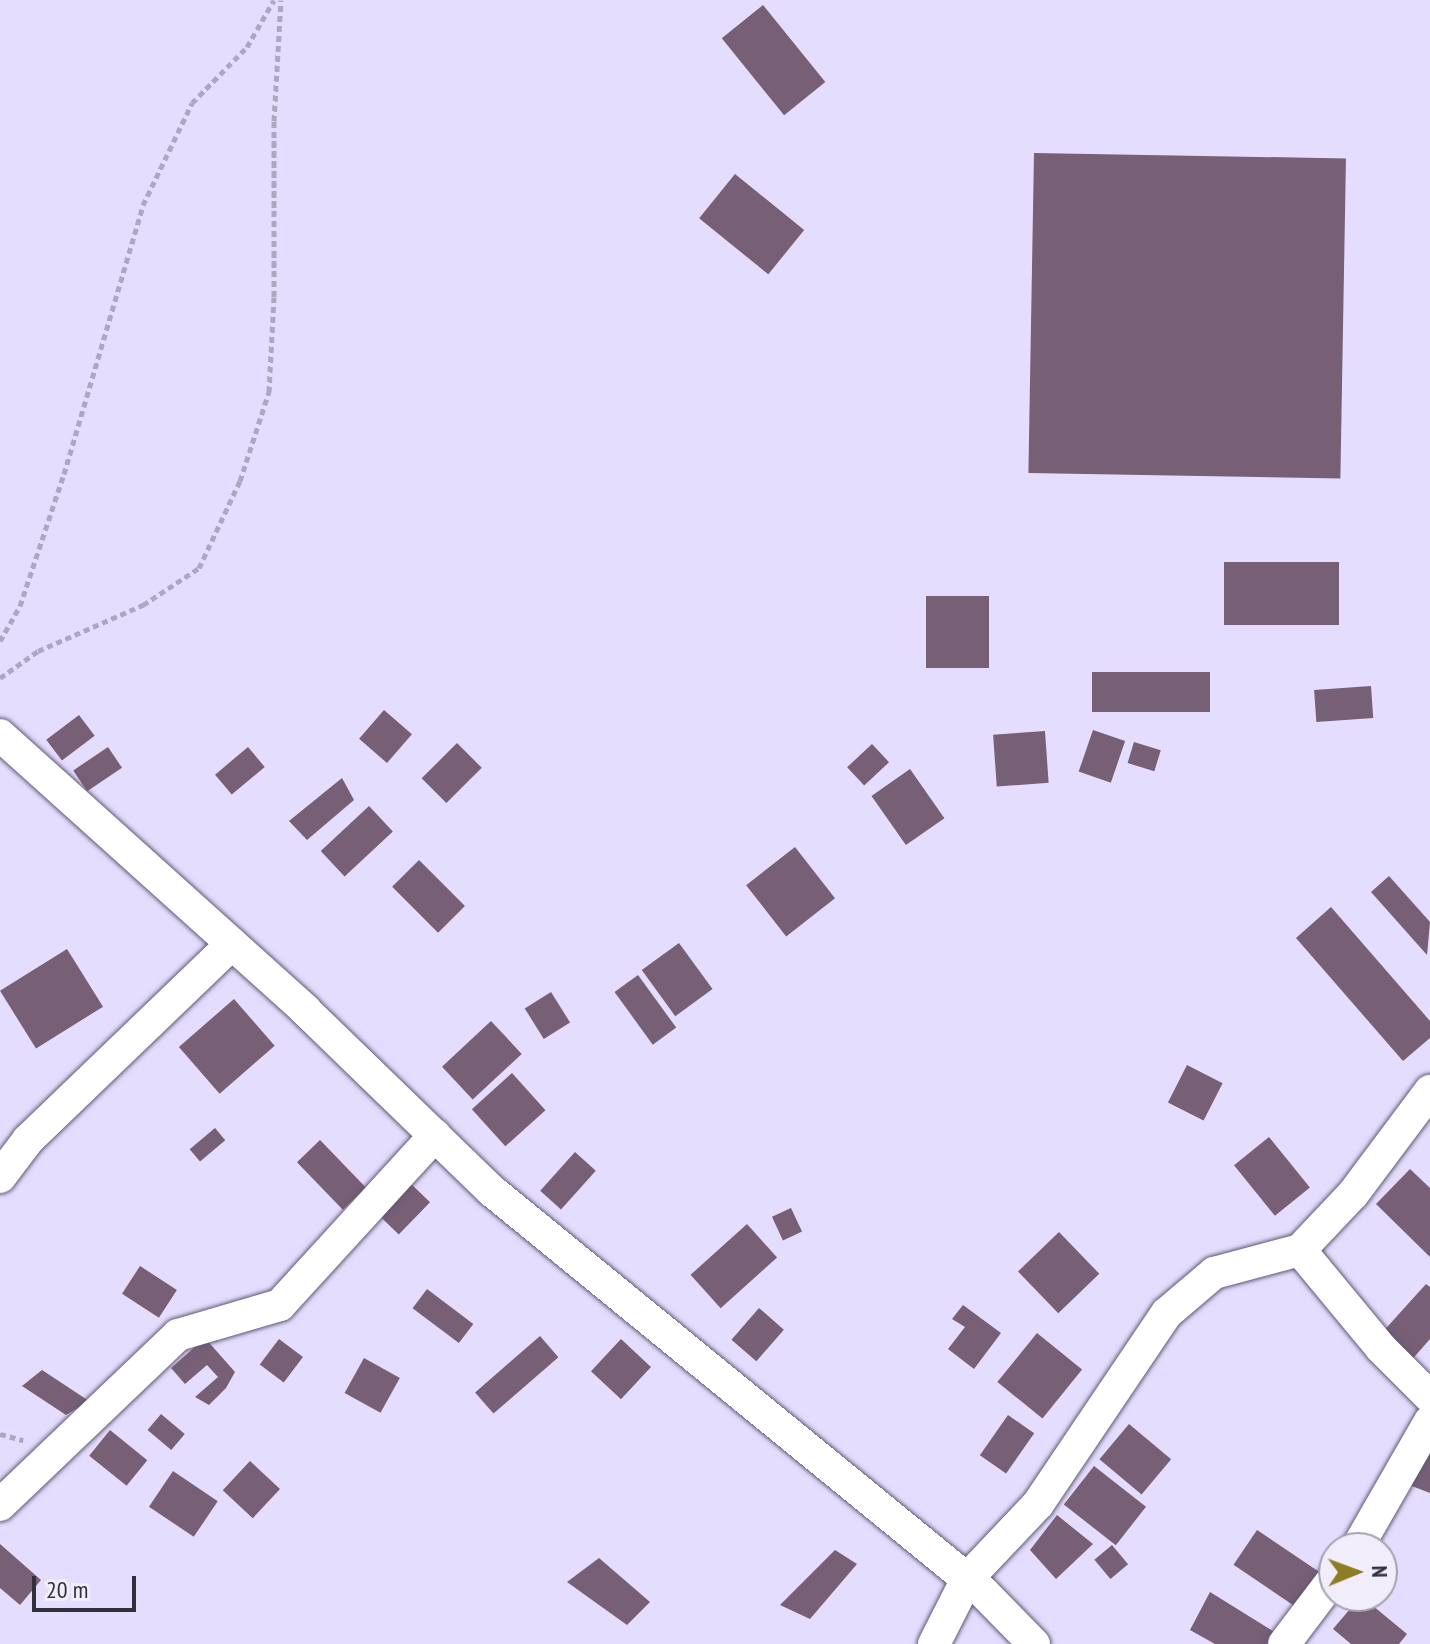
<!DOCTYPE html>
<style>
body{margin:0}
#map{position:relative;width:1430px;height:1644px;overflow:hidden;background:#e5ddfe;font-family:"PT Sans Narrow",sans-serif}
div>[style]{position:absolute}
.building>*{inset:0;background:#775f75;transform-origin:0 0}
.path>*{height:5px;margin-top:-2.5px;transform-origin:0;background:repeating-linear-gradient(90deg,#ada7c2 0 6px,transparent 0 10px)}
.roads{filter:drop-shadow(0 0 2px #5f5874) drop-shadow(0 0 2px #5f5874)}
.minor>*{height:32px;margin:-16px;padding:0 16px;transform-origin:16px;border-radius:16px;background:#fff}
span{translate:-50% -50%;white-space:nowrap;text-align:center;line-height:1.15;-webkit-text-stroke:8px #f1edfb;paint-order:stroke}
.north{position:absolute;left:1318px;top:1532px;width:80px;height:80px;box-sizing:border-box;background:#f1edfb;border:2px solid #a5a1af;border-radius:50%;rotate:89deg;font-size:22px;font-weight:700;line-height:32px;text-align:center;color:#33303d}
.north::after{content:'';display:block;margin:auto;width:28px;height:36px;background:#907d23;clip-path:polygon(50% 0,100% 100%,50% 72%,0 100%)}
.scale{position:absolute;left:32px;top:1576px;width:104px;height:36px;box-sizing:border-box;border:4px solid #33303d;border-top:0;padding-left:10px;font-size:24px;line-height:28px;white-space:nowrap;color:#33303d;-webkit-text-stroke:6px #f1edfb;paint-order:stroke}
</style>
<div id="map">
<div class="building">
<i style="left:763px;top:5px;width:99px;height:53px;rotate:51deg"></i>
<i style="left:1034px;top:153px;width:312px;height:320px;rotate:1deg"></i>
<i style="left:735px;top:174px;width:89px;height:57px;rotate:39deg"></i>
<i style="left:1224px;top:562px;width:115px;height:63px"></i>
<i style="left:926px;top:596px;width:63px;height:72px"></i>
<i style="left:1210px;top:672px;width:40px;height:118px;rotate:90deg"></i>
<i style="left:1371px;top:686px;width:32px;height:57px;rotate:86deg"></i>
<i style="left:384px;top:710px;width:37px;height:38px;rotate:41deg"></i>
<i style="left:79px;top:715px;width:26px;height:41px;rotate:53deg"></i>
<i style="left:1093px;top:730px;width:34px;height:44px;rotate:19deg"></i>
<i style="left:1045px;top:731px;width:52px;height:52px;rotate:86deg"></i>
<i style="left:1134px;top:742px;width:28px;height:22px;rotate:17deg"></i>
<i style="left:457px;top:743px;width:35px;height:50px;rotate:45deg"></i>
<i style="left:872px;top:744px;width:25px;height:34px;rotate:47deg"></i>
<i style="left:108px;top:747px;width:25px;height:42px;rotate:56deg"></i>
<i style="left:248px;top:747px;width:26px;height:43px;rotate:50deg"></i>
<i style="left:910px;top:769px;width:60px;height:47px;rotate:55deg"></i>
<i style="clip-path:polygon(342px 778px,354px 800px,307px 840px,289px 821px)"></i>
<i style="left:369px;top:806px;width:35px;height:66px;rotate:47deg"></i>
<i style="left:795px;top:847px;width:65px;height:62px;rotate:52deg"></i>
<i style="left:419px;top:860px;width:65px;height:38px;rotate:45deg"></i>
<i style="clip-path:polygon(1389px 876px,1430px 922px,1427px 955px,1371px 892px)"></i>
<i style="clip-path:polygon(1331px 907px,1430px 1021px,1430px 1038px,1403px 1061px,1296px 938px)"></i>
<i style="left:679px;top:943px;width:57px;height:46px;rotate:54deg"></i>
<i style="left:67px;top:949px;width:68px;height:79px;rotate:58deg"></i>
<i style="left:638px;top:975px;width:65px;height:29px;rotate:54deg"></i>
<i style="left:551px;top:992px;width:36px;height:31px;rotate:58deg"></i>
<i style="left:234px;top:999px;width:62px;height:73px;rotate:49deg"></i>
<i style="left:491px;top:1021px;width:45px;height:67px;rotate:47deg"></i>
<i style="left:1187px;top:1065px;width:40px;height:42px;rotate:27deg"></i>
<i style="left:512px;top:1073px;width:50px;height:54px;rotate:48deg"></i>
<i style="left:215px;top:1128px;width:16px;height:33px;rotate:50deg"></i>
<i style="left:1269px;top:1137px;width:65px;height:45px;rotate:51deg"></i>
<i style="left:320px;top:1140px;width:66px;height:32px;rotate:46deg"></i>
<i style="left:575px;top:1152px;width:28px;height:52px;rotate:42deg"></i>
<i style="clip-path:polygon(1410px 1169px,1430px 1188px,1430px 1257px,1376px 1204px)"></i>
<i style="left:407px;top:1180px;width:32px;height:45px;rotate:44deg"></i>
<i style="left:791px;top:1208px;width:26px;height:21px;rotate:65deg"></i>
<i style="left:747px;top:1224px;width:45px;height:76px;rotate:48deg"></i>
<i style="left:1059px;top:1232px;width:58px;height:57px;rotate:46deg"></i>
<i style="left:140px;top:1266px;width:44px;height:33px;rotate:33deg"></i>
<i style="clip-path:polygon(1426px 1284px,1430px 1287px,1430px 1339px,1409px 1363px,1379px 1336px)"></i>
<i style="left:427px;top:1289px;width:58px;height:24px;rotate:37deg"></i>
<i style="clip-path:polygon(963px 1305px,1001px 1333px,974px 1369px,948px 1349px,965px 1327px,952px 1319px)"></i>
<i style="left:759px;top:1308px;width:33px;height:42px;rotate:41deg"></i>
<i style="left:1037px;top:1333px;width:58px;height:63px;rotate:39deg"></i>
<i style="left:540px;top:1336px;width:28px;height:86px;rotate:49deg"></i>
<i style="clip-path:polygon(205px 1338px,235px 1372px,226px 1388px,209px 1405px,195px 1397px,218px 1377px,207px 1365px,185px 1384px,171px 1368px)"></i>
<i style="left:279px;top:1339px;width:30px;height:32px;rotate:37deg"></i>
<i style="left:621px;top:1339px;width:41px;height:44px;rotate:43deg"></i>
<i style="left:364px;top:1358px;width:41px;height:40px;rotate:29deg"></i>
<i style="clip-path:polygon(42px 1370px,89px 1401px,66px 1415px,22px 1386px)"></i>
<i style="left:161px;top:1414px;width:31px;height:21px;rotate:40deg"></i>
<i style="left:1008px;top:1415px;width:32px;height:49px;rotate:35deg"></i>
<i style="left:1129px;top:1424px;width:55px;height:46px;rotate:40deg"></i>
<i style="left:110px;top:1430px;width:48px;height:33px;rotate:39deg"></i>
<i style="clip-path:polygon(1430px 1431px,1430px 1493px,1404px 1483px)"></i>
<i style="left:250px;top:1461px;width:41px;height:40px;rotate:43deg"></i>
<i style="left:1094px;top:1466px;width:66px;height:49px;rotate:38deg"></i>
<i style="left:173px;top:1471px;width:54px;height:43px;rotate:34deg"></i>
<i style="clip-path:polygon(1057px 1515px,1093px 1544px,1056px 1579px,1030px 1550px)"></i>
<i style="left:1257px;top:1530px;width:77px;height:42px;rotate:34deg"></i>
<i style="clip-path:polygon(0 1544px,41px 1580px,20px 1605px,0 1588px)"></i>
<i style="left:1112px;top:1545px;width:25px;height:23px;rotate:50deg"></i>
<i style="clip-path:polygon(835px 1550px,857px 1564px,810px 1619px,780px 1605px)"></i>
<i style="clip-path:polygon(599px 1558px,650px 1602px,627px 1625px,567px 1582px)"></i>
<i style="clip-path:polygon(1210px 1592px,1276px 1633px,1269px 1644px,1215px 1644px,1190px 1630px)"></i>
<i style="clip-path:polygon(1361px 1596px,1407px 1634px,1399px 1644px,1351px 1644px,1333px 1629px)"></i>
</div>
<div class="path">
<i style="left:0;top:641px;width:40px;rotate:-60.3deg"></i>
<i style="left:20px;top:606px;width:139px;rotate:-71.6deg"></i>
<i style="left:64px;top:474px;width:280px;rotate:-73.6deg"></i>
<i style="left:143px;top:205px;width:113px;rotate:-64.3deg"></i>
<i style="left:192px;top:103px;width:78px;rotate:-45.5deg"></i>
<i style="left:247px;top:47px;width:54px;rotate:-60.1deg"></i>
<i style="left:0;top:678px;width:47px;rotate:-35.4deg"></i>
<i style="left:38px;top:651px;width:115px;rotate:-23.7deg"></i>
<i style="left:143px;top:605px;width:67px;rotate:-33.5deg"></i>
<i style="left:199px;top:568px;width:96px;rotate:-64.8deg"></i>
<i style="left:240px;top:481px;width:94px;rotate:-72deg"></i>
<i style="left:269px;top:392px;width:95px;rotate:-87deg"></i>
<i style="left:274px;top:297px;width:176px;rotate:-90deg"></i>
<i style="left:274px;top:121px;width:121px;rotate:-86.7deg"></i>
<i style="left:0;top:1434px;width:24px;rotate:15deg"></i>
</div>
<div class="roads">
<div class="minor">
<i style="left:0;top:735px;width:411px;rotate:42deg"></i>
<i style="left:305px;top:1010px;width:260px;rotate:44.1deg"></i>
<i style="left:492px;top:1191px;width:634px;rotate:39.24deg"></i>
<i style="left:983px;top:1592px;width:73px;rotate:45.6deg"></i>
<i style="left:0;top:1177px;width:46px;rotate:-52.9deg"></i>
<i style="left:28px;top:1140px;width:283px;rotate:-43.9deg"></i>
<i style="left:1300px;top:1250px;width:127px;rotate:50.4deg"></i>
<i style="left:1381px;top:1348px;width:69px;rotate:45deg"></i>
<i style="left:0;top:1505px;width:246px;rotate:-43.7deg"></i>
<i style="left:178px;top:1335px;width:106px;rotate:-16.4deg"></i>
<i style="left:280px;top:1305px;width:230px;rotate:-47.6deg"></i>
<i style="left:1357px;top:1548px;width:146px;rotate:-60.1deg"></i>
<i style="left:934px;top:1644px;width:73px;rotate:-63.1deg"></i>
<i style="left:967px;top:1579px;width:103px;rotate:-46.6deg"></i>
<i style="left:1038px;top:1504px;width:230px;rotate:-56deg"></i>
<i style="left:1167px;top:1313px;width:62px;rotate:-40.4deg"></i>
<i style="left:1214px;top:1273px;width:89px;rotate:-15deg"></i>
<i style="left:1300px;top:1250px;width:77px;rotate:-46.6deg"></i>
<i style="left:1353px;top:1194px;width:129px;rotate:-53.2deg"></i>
<i style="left:1284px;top:1644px;width:83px;rotate:-52.9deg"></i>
</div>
</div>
<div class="north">N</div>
<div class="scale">20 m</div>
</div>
